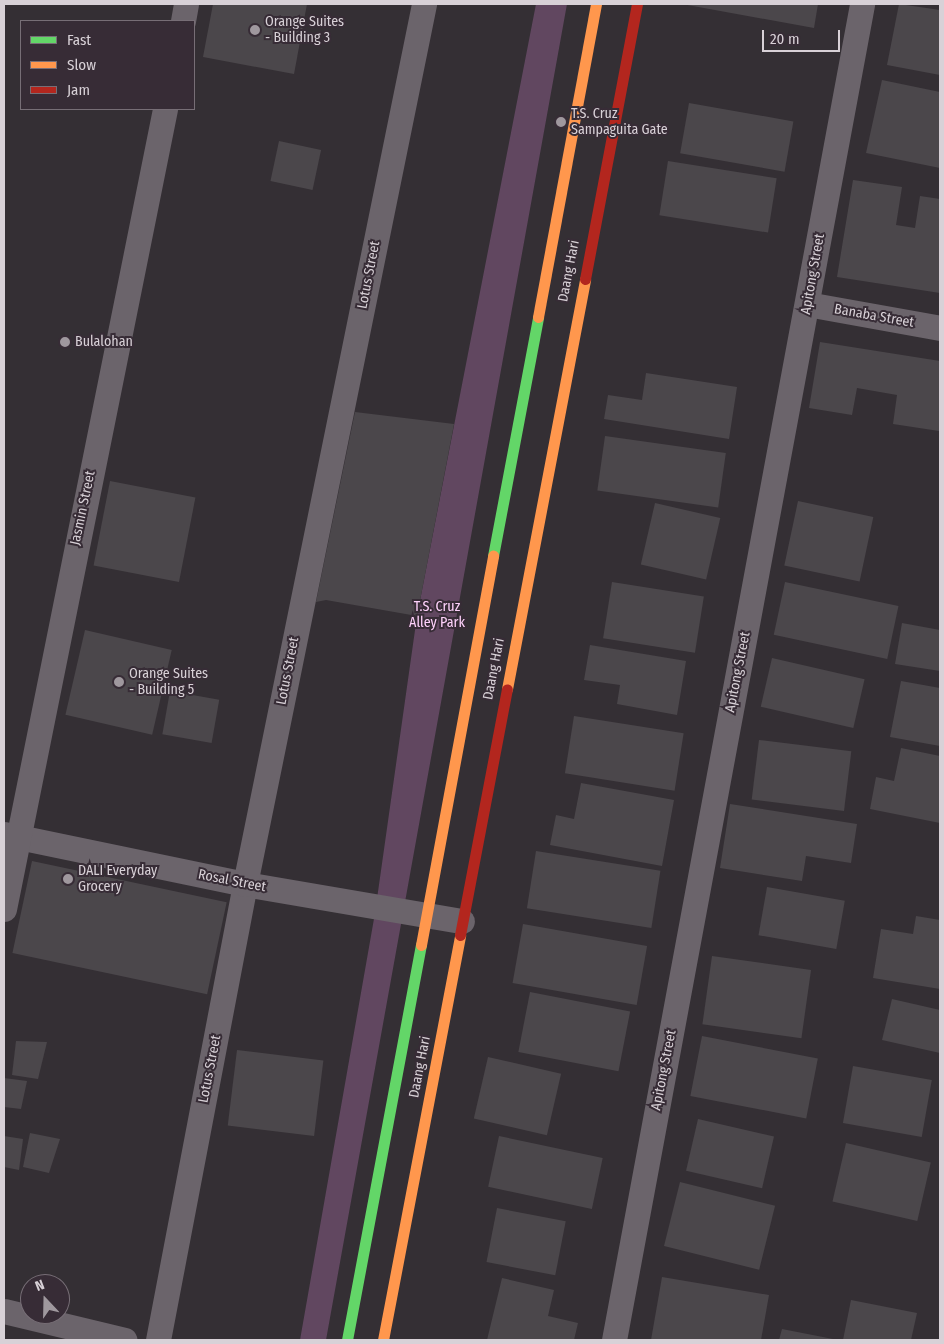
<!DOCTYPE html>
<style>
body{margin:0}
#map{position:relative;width:944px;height:1344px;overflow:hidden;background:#342f34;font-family:"Fira Sans Condensed",sans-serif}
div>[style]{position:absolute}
.green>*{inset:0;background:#614760}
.building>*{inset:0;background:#4b474b;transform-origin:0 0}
.street>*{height:25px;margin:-12.5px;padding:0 12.5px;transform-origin:12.5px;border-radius:12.5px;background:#6b646b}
.fast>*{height:11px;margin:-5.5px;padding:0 5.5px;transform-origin:5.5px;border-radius:5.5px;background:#63d668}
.slow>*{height:11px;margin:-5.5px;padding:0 5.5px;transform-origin:5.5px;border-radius:5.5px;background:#ff974d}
.jam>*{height:11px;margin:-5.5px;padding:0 5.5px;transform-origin:5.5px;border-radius:5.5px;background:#b3261e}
.dots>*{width:14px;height:14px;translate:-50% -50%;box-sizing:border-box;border:2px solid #372c36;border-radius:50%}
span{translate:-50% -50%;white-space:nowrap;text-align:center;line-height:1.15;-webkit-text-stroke:4px #372c36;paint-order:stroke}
.poi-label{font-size:14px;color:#d8d1d7}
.left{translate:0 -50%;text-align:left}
.street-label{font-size:14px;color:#d8d1d7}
.park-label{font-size:14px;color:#ffd2fc}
.frame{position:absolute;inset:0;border:5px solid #d8d1d7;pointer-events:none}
.legend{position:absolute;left:20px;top:20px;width:175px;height:90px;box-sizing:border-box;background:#372c36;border:1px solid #776e76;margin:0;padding:6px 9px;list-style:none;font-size:15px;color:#d8d1d7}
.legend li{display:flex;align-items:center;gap:10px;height:25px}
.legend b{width:25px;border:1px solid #776e76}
.north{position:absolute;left:20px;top:1274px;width:50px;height:50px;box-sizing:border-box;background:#372c36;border:1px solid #776e76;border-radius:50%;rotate:339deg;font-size:14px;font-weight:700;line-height:20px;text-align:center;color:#d8d1d7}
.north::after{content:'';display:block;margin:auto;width:18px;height:22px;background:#9f989e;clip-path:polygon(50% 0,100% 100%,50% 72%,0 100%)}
.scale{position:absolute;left:762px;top:30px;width:78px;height:22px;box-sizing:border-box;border:2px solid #d8d1d7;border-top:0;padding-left:6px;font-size:15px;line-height:18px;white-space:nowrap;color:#d8d1d7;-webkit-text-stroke:4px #372c36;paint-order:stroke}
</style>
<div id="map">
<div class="green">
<i style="clip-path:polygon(536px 4px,567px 4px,326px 1340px,300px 1340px,375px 913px,417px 616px)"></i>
</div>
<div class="building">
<i style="clip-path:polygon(213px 4px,307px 4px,294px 74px,203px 57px)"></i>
<i style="clip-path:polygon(682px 4px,818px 4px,814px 28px)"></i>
<i style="clip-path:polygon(899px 4px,940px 10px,940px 75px,887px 65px)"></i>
<i style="clip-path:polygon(882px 80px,940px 92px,940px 168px,866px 153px)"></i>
<i style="left:689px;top:103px;width:106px;height:51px;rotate:10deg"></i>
<i style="left:279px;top:141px;width:43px;height:41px;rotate:12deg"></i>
<i style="left:668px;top:161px;width:110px;height:55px;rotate:9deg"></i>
<i style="clip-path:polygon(853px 180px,902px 187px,896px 225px,915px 228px,920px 196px,940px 199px,940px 293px,837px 277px)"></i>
<i style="clip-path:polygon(820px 342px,940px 361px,939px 431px,893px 424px,897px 395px,857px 388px,852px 415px,809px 408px)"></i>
<i style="clip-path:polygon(646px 373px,737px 387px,729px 439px,604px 419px,608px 395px,642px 400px)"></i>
<i style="clip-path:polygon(355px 412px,454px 424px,417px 616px,326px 600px,316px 602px)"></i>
<i style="left:605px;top:436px;width:122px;height:55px;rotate:8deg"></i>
<i style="left:110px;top:481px;width:87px;height:86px;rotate:11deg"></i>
<i style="left:798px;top:501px;width:77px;height:66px;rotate:12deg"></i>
<i style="left:655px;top:503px;width:67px;height:63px;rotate:13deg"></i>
<i style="left:612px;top:582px;width:93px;height:57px;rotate:9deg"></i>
<i style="left:785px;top:582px;width:116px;height:54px;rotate:12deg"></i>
<i style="clip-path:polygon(902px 623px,940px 630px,940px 671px,895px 664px)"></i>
<i style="left:85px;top:630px;width:89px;height:87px;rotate:13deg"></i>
<i style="clip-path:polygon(590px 645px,686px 661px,677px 715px,617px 704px,620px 685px,584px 680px)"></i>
<i style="left:772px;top:658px;width:95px;height:50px;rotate:13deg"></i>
<i style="clip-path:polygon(901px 681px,940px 688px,940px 746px,890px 737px)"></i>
<i style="left:170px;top:691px;width:50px;height:44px;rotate:10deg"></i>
<i style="left:574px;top:716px;width:111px;height:58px;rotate:9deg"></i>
<i style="left:759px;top:740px;width:93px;height:60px;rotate:7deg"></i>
<i style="clip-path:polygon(901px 748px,940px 756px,940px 823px,870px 809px,876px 777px,894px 781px)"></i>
<i style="clip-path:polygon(581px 783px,674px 800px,662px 866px,550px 845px,556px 815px,574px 819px)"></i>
<i style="clip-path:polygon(730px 804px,857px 824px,851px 863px,806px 856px,802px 881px,720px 868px)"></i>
<i style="left:536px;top:851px;width:126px;height:58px;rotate:9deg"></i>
<i style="left:32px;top:861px;width:199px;height:94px;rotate:12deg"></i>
<i style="left:767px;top:887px;width:79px;height:49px;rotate:10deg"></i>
<i style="clip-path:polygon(916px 916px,940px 920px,940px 989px,873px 978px,881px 929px,913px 934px)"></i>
<i style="left:523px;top:924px;width:126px;height:60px;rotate:10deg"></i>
<i style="left:712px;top:956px;width:100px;height:69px;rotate:8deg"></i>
<i style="left:530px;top:992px;width:102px;height:61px;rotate:11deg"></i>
<i style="clip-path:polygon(892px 999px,940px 1010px,940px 1053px,882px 1040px)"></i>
<i style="left:702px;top:1036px;width:118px;height:61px;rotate:11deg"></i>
<i style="clip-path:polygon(16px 1041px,47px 1042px,38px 1079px,12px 1075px)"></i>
<i style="left:237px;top:1050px;width:87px;height:76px;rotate:7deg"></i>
<i style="left:488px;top:1057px;width:75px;height:63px;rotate:13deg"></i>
<i style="left:853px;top:1066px;width:80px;height:58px;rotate:10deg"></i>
<i style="clip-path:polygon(4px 1078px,27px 1081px,21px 1109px,4px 1107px)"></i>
<i style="left:698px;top:1119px;width:78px;height:53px;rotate:13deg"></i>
<i style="clip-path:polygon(30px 1133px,60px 1139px,49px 1173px,23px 1167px)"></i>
<i style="clip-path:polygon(4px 1136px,23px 1139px,19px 1170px,4px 1167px)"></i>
<i style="left:499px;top:1136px;width:106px;height:52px;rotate:12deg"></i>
<i style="left:846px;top:1143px;width:87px;height:60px;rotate:13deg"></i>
<i style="left:680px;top:1182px;width:98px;height:66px;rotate:14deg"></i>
<i style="left:497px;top:1208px;width:70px;height:55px;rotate:11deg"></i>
<i style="clip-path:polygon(662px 1277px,769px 1295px,761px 1340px,651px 1340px)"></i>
<i style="clip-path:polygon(502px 1278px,554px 1290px,548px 1316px,578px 1323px,574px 1340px,487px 1340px)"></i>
<i style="clip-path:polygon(851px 1300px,917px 1313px,911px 1340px,843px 1340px)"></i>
<i style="clip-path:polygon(782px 1329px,833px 1339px,832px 1340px,779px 1340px)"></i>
</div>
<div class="street">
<i style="left:183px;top:21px;width:17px;rotate:-80deg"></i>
<i style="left:807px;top:304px;width:135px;rotate:10.2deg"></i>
<i style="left:4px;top:834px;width:246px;rotate:11.7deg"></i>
<i style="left:245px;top:884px;width:220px;rotate:9.7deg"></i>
<i style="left:4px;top:909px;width:816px;rotate:-78.62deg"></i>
<i style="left:4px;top:1311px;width:124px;rotate:13.5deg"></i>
<i style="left:158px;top:1340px;width:464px;rotate:-79.2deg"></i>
<i style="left:245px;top:884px;width:898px;rotate:-78.5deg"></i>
<i style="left:614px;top:1340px;width:1359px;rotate:-79.48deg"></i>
</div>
<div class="fast">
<i style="left:493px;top:556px;width:243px;rotate:-79.3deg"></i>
<i style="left:347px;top:1340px;width:402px;rotate:-79.4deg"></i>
</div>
<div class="slow">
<i style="left:538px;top:317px;width:318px;rotate:-79.5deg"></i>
<i style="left:507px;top:689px;width:417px;rotate:-79.2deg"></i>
<i style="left:421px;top:945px;width:396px;rotate:-79.5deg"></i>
<i style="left:383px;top:1340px;width:412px;rotate:-79.2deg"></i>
</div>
<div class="jam">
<i style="left:585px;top:279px;width:280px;rotate:-79.3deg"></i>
<i style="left:460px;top:935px;width:250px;rotate:-79.2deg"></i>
</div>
<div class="dots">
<i style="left:255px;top:30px;background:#9f989e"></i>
<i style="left:561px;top:122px;background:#9f989e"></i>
<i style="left:65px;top:342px;background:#9f989e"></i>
<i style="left:119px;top:682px;background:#9f989e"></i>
<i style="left:68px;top:879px;background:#9f989e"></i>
</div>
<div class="poi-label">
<span class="left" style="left:265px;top:30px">Orange Suites<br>- Building 3</span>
<span class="left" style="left:571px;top:122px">T.S. Cruz<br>Sampaguita Gate</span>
<span class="left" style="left:75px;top:342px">Bulalohan</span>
<span class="left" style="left:129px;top:682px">Orange Suites<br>- Building 5</span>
<span class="left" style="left:78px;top:879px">DALI Everyday<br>Grocery</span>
</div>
<div class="street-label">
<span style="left:569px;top:271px;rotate:-79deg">Daang Hari</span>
<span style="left:813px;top:274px;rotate:-80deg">Apitong Street</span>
<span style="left:369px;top:275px;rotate:-79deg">Lotus Street</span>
<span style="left:874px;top:316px;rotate:10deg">Banaba Street</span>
<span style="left:83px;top:508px;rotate:-78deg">Jasmin Street</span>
<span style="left:494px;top:669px;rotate:-79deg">Daang Hari</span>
<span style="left:288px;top:671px;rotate:-79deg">Lotus Street</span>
<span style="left:738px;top:672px;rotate:-79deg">Apitong Street</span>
<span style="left:232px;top:881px;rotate:11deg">Rosal Street</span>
<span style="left:420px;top:1067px;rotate:-79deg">Daang Hari</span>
<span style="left:210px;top:1069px;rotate:-79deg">Lotus Street</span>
<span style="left:664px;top:1070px;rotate:-79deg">Apitong Street</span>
</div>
<div class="park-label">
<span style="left:437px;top:615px">T.S. Cruz<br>Alley Park</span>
</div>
<div class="frame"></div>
<ul class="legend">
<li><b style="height:6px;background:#63d668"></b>Fast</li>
<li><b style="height:6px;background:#ff974d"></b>Slow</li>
<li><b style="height:6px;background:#b3261e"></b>Jam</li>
</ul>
<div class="north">N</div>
<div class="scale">20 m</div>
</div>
